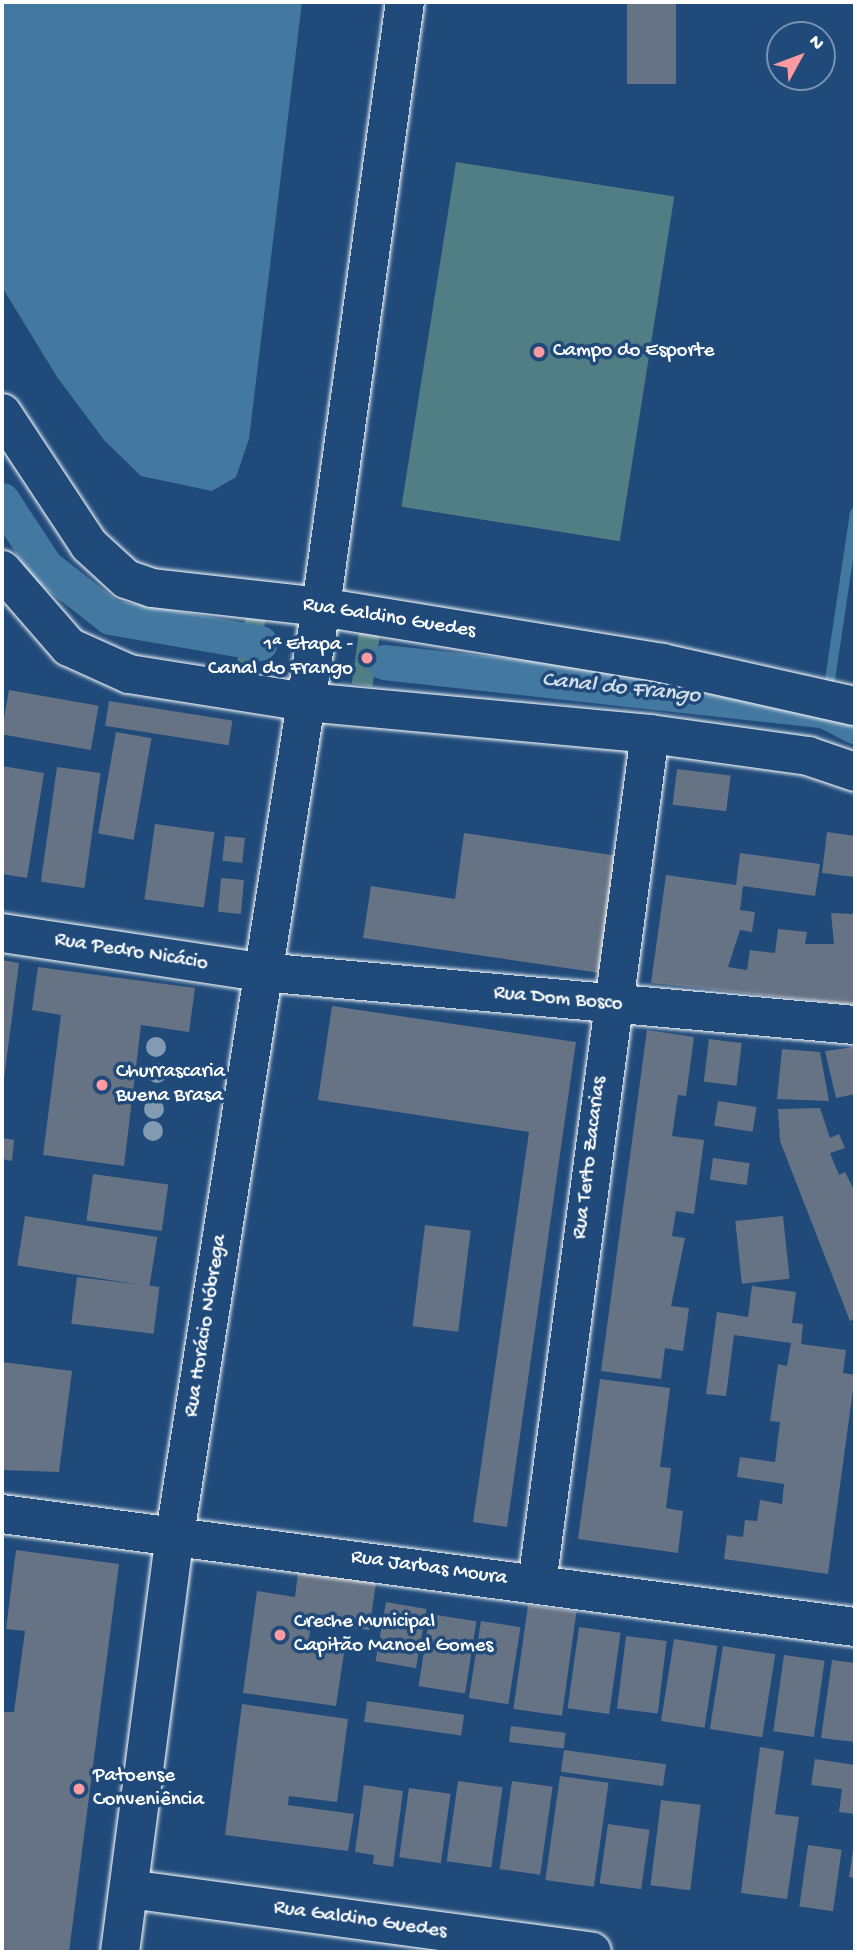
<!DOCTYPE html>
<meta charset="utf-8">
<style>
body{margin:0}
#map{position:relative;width:857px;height:1954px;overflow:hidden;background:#1f4a7a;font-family:"Gochi Hand",sans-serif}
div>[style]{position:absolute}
.green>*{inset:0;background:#517d85;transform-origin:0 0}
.water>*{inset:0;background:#4378a0}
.stream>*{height:10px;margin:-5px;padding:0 5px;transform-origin:5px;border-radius:5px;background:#4378a0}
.canal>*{height:35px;margin:-17.5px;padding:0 17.5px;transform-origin:17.5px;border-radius:17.5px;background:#4378a0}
.building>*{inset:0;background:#667385;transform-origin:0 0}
.roads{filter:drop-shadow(0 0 2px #fff) drop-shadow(0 0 2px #fff)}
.minor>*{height:38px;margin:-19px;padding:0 19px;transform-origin:19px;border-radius:19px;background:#1f4a7a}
.major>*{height:38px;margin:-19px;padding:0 19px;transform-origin:19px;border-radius:19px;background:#1f4a7a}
.trees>*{width:20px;height:20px;margin:-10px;border-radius:50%;background:#839bb2}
.dots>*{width:19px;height:19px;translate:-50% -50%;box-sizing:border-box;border:4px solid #1f4a7a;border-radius:50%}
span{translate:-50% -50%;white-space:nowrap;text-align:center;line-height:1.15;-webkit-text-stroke:7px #1f4a7a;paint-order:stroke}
.poi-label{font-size:21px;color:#fff}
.left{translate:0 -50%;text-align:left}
.right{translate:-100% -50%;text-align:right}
.street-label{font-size:21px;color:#fff}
.water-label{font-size:23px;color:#d0dde7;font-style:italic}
.frame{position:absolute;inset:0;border:4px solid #fff;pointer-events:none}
.north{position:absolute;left:766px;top:21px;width:70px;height:70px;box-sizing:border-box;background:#1f4a7a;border:2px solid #7992af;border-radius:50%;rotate:49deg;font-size:19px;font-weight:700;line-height:28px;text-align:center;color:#fff}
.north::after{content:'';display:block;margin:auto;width:24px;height:32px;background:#ff9aa2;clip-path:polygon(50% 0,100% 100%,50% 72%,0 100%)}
</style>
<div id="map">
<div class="green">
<i style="left:456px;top:162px;width:221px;height:349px;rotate:9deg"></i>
<i style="left:246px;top:616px;width:20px;height:53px;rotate:11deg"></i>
<i style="left:359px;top:632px;width:21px;height:52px;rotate:8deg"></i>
</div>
<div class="water">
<i style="clip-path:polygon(2px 2px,302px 2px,249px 439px,236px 477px,212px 491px,141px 476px,104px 440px,57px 377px,2px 287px)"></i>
</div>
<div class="stream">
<i style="left:828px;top:693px;width:182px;rotate:-81.5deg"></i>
</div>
<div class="canal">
<i style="left:2px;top:500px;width:79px;rotate:56.9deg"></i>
<i style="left:45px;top:566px;width:83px;rotate:38.1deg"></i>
<i style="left:110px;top:617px;width:152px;rotate:9.8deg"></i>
<i style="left:384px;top:662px;width:444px;rotate:6.3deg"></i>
<i style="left:825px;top:711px;width:34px;rotate:27deg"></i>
</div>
<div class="building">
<i style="left:627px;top:2px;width:49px;height:82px"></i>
<i style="left:9px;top:690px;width:91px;height:45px;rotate:10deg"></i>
<i style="left:109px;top:701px;width:125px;height:25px;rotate:9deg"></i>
<i style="left:116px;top:732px;width:36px;height:103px;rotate:10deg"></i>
<i style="clip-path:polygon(2px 766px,44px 773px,27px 878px,2px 874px)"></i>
<i style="left:57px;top:767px;width:44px;height:116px;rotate:8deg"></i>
<i style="left:677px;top:769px;width:54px;height:36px;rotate:7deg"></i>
<i style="left:155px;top:824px;width:60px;height:76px;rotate:8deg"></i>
<i style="clip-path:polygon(827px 832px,855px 836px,855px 877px,822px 873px)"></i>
<i style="clip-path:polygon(464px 833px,618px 856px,600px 973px,363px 938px,371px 886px,455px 899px)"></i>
<i style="left:225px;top:836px;width:20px;height:25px;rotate:6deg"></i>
<i style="clip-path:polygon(740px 853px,820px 864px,815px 896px,743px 886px,740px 910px,755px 912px,752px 932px,740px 930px,728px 967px,747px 970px,750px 950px,775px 953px,778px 929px,807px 932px,805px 944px,834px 944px,831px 913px,855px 914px,855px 1005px,651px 983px,666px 875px,736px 885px)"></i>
<i style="left:221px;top:878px;width:23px;height:34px;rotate:5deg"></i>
<i style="clip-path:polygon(2px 960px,19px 963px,3px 1086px,2px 1086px)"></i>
<i style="clip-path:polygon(38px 967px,195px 988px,189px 1032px,141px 1025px,124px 1166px,43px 1155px,61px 1015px,32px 1010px)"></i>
<i style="clip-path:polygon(332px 1006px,576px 1042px,507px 1527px,473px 1522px,529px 1132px,318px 1100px)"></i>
<i style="clip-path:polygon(647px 1030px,694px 1037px,686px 1096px,678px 1095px,672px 1136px,704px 1140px,694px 1214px,676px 1211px,672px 1236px,685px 1238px,671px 1306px,689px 1308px,683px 1351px,665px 1348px,661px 1379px,601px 1371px)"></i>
<i style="left:709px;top:1039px;width:33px;height:43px;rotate:7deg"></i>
<i style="clip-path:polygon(855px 1047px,855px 1094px,836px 1098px,825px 1051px)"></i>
<i style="clip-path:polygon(782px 1049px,820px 1052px,829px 1101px,777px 1099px)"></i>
<i style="left:718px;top:1101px;width:39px;height:25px;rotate:9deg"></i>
<i style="clip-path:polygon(820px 1108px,830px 1138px,839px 1134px,845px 1148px,830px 1153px,839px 1175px,845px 1172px,855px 1192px,855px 1318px,850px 1321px,780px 1141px,778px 1109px)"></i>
<i style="clip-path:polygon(2px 1138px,14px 1140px,12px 1161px,2px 1159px)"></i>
<i style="left:713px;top:1158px;width:37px;height:22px;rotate:8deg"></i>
<i style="left:93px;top:1174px;width:76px;height:47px;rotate:8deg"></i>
<i style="left:25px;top:1216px;width:134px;height:50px;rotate:9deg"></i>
<i style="left:783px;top:1216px;width:63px;height:48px;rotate:84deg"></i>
<i style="left:425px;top:1225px;width:46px;height:102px;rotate:7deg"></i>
<i style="left:77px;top:1277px;width:83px;height:47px;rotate:7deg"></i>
<i style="clip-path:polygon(752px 1286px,796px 1292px,792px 1323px,803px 1324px,801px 1344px,846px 1350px,843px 1373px,855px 1375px,828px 1574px,724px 1559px,727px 1535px,743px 1537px,745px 1520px,757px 1521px,760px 1500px,782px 1504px,784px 1484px,737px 1477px,740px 1457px,775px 1462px,780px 1422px,770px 1421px,778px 1364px,787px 1366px,791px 1343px,734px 1335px,726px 1396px,706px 1394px,717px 1312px,748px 1317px)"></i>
<i style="clip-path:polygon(2px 1362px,72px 1371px,59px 1472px,2px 1470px)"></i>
<i style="clip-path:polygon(600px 1379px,670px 1388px,660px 1467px,671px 1468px,666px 1508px,683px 1511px,678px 1553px,578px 1539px)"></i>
<i style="clip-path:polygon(16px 1550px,119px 1564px,69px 1952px,2px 1952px,2px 1712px,14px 1712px,25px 1631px,6px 1629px)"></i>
<i style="clip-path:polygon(298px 1572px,376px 1583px,369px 1630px,311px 1622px,308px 1648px,344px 1653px,336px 1706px,243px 1693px,257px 1591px,295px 1597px)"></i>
<i style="left:386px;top:1602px;width:41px;height:60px;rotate:10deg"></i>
<i style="left:528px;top:1605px;width:49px;height:105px;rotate:8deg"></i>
<i style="left:430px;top:1614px;width:47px;height:73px;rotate:9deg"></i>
<i style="left:481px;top:1621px;width:40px;height:78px;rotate:9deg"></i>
<i style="left:579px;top:1627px;width:42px;height:82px;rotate:8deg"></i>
<i style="left:626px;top:1636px;width:41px;height:73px;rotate:7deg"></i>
<i style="left:674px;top:1639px;width:44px;height:83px;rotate:9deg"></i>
<i style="left:723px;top:1646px;width:53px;height:84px;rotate:9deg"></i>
<i style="left:784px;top:1655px;width:41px;height:77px;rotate:8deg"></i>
<i style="clip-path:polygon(832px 1660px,855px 1663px,855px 1742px,821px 1738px)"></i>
<i style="left:367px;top:1701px;width:98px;height:21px;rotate:8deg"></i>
<i style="clip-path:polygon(242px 1704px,348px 1719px,337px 1802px,289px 1796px,288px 1805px,354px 1814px,348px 1851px,225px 1835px)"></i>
<i style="left:511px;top:1726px;width:55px;height:16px;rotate:7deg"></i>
<i style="clip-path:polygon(760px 1747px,784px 1751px,775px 1814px,799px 1817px,787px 1899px,741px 1893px)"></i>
<i style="left:564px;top:1750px;width:103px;height:22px;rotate:8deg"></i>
<i style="clip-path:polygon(815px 1759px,855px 1765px,855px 1814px,839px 1812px,842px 1789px,811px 1785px)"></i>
<i style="left:560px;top:1776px;width:49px;height:105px;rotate:8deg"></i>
<i style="left:458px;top:1781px;width:45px;height:81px;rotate:8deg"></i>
<i style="left:512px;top:1781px;width:41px;height:89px;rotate:8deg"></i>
<i style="clip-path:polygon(364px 1785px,403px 1791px,393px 1867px,373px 1864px,374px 1855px,355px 1852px)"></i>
<i style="left:409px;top:1788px;width:42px;height:70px;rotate:8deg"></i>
<i style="left:661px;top:1800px;width:40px;height:86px;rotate:7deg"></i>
<i style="left:608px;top:1824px;width:42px;height:60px;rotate:8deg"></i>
<i style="clip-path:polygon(854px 1844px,855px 1844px,855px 1878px,849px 1877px)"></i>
<i style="left:808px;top:1845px;width:34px;height:62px;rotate:8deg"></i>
</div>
<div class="roads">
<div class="minor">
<i style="left:2px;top:413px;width:158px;rotate:56.6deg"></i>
<i style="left:89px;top:545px;width:50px;rotate:42.6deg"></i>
<i style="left:126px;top:579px;width:28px;rotate:19deg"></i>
<i style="left:152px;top:588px;width:170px;rotate:6.4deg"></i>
<i style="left:321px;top:607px;width:346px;rotate:9.3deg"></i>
<i style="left:662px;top:663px;width:198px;rotate:12.6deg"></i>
<i style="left:2px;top:570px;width:102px;rotate:49deg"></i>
<i style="left:69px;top:647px;width:66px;rotate:24.2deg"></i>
<i style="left:129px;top:674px;width:179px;rotate:9deg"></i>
<i style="left:306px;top:702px;width:345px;rotate:5.3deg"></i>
<i style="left:650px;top:734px;width:160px;rotate:7.9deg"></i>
<i style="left:808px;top:756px;width:50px;rotate:18.8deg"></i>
<i style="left:261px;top:972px;width:596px;rotate:5.1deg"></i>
<i style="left:2px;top:1514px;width:860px;rotate:7.55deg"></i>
<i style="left:537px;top:1584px;width:857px;rotate:-82.43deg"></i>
<i style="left:129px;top:1889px;width:467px;rotate:7.7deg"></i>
</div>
<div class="major">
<i style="left:2px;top:933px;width:262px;rotate:8.6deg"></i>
<i style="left:120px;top:1952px;width:422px;rotate:-82.5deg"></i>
<i style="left:175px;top:1534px;width:938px;rotate:-81.05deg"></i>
<i style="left:321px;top:607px;width:611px;rotate:-82.1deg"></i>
</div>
</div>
<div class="trees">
<i style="left:156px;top:1047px"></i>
<i style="left:157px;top:1073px"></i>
<i style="left:154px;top:1109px"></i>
<i style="left:153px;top:1131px"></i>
</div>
<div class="dots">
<i style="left:539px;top:352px;background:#ff9aa2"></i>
<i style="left:367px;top:658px;background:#ff9aa2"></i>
<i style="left:102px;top:1085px;background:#ff9aa2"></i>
<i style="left:280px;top:1635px;background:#ff9aa2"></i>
<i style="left:79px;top:1789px;background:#ff9aa2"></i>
</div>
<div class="poi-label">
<span class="left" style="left:553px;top:352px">Campo do Esporte</span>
<span class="right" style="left:353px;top:658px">1ª Etapa -<br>Canal do Frango</span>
<span class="left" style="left:116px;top:1085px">Churrascaria<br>Buena Brasa</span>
<span class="left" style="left:294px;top:1635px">Creche Municipal<br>Capitão Manoel Gomes</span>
<span class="left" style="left:93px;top:1789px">Patoense<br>Conveniência</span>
</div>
<div class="street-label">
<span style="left:389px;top:619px;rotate:9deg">Rua Galdino Guedes</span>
<span style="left:131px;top:953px;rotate:9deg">Rua Pedro Nicácio</span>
<span style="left:558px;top:1000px;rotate:5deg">Rua Dom Bosco</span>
<span style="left:591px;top:1158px;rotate:-83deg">Rua Terto Zacarias</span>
<span style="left:207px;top:1326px;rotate:-81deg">Rua Horácio Nóbrega</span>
<span style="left:429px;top:1569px;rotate:8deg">Rua Jarbas Moura</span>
<span style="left:360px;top:1921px;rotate:8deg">Rua Galdino Guedes</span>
</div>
<div class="water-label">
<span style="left:621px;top:689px;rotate:6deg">Canal do Frango</span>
</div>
<div class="frame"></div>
<div class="north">N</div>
</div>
